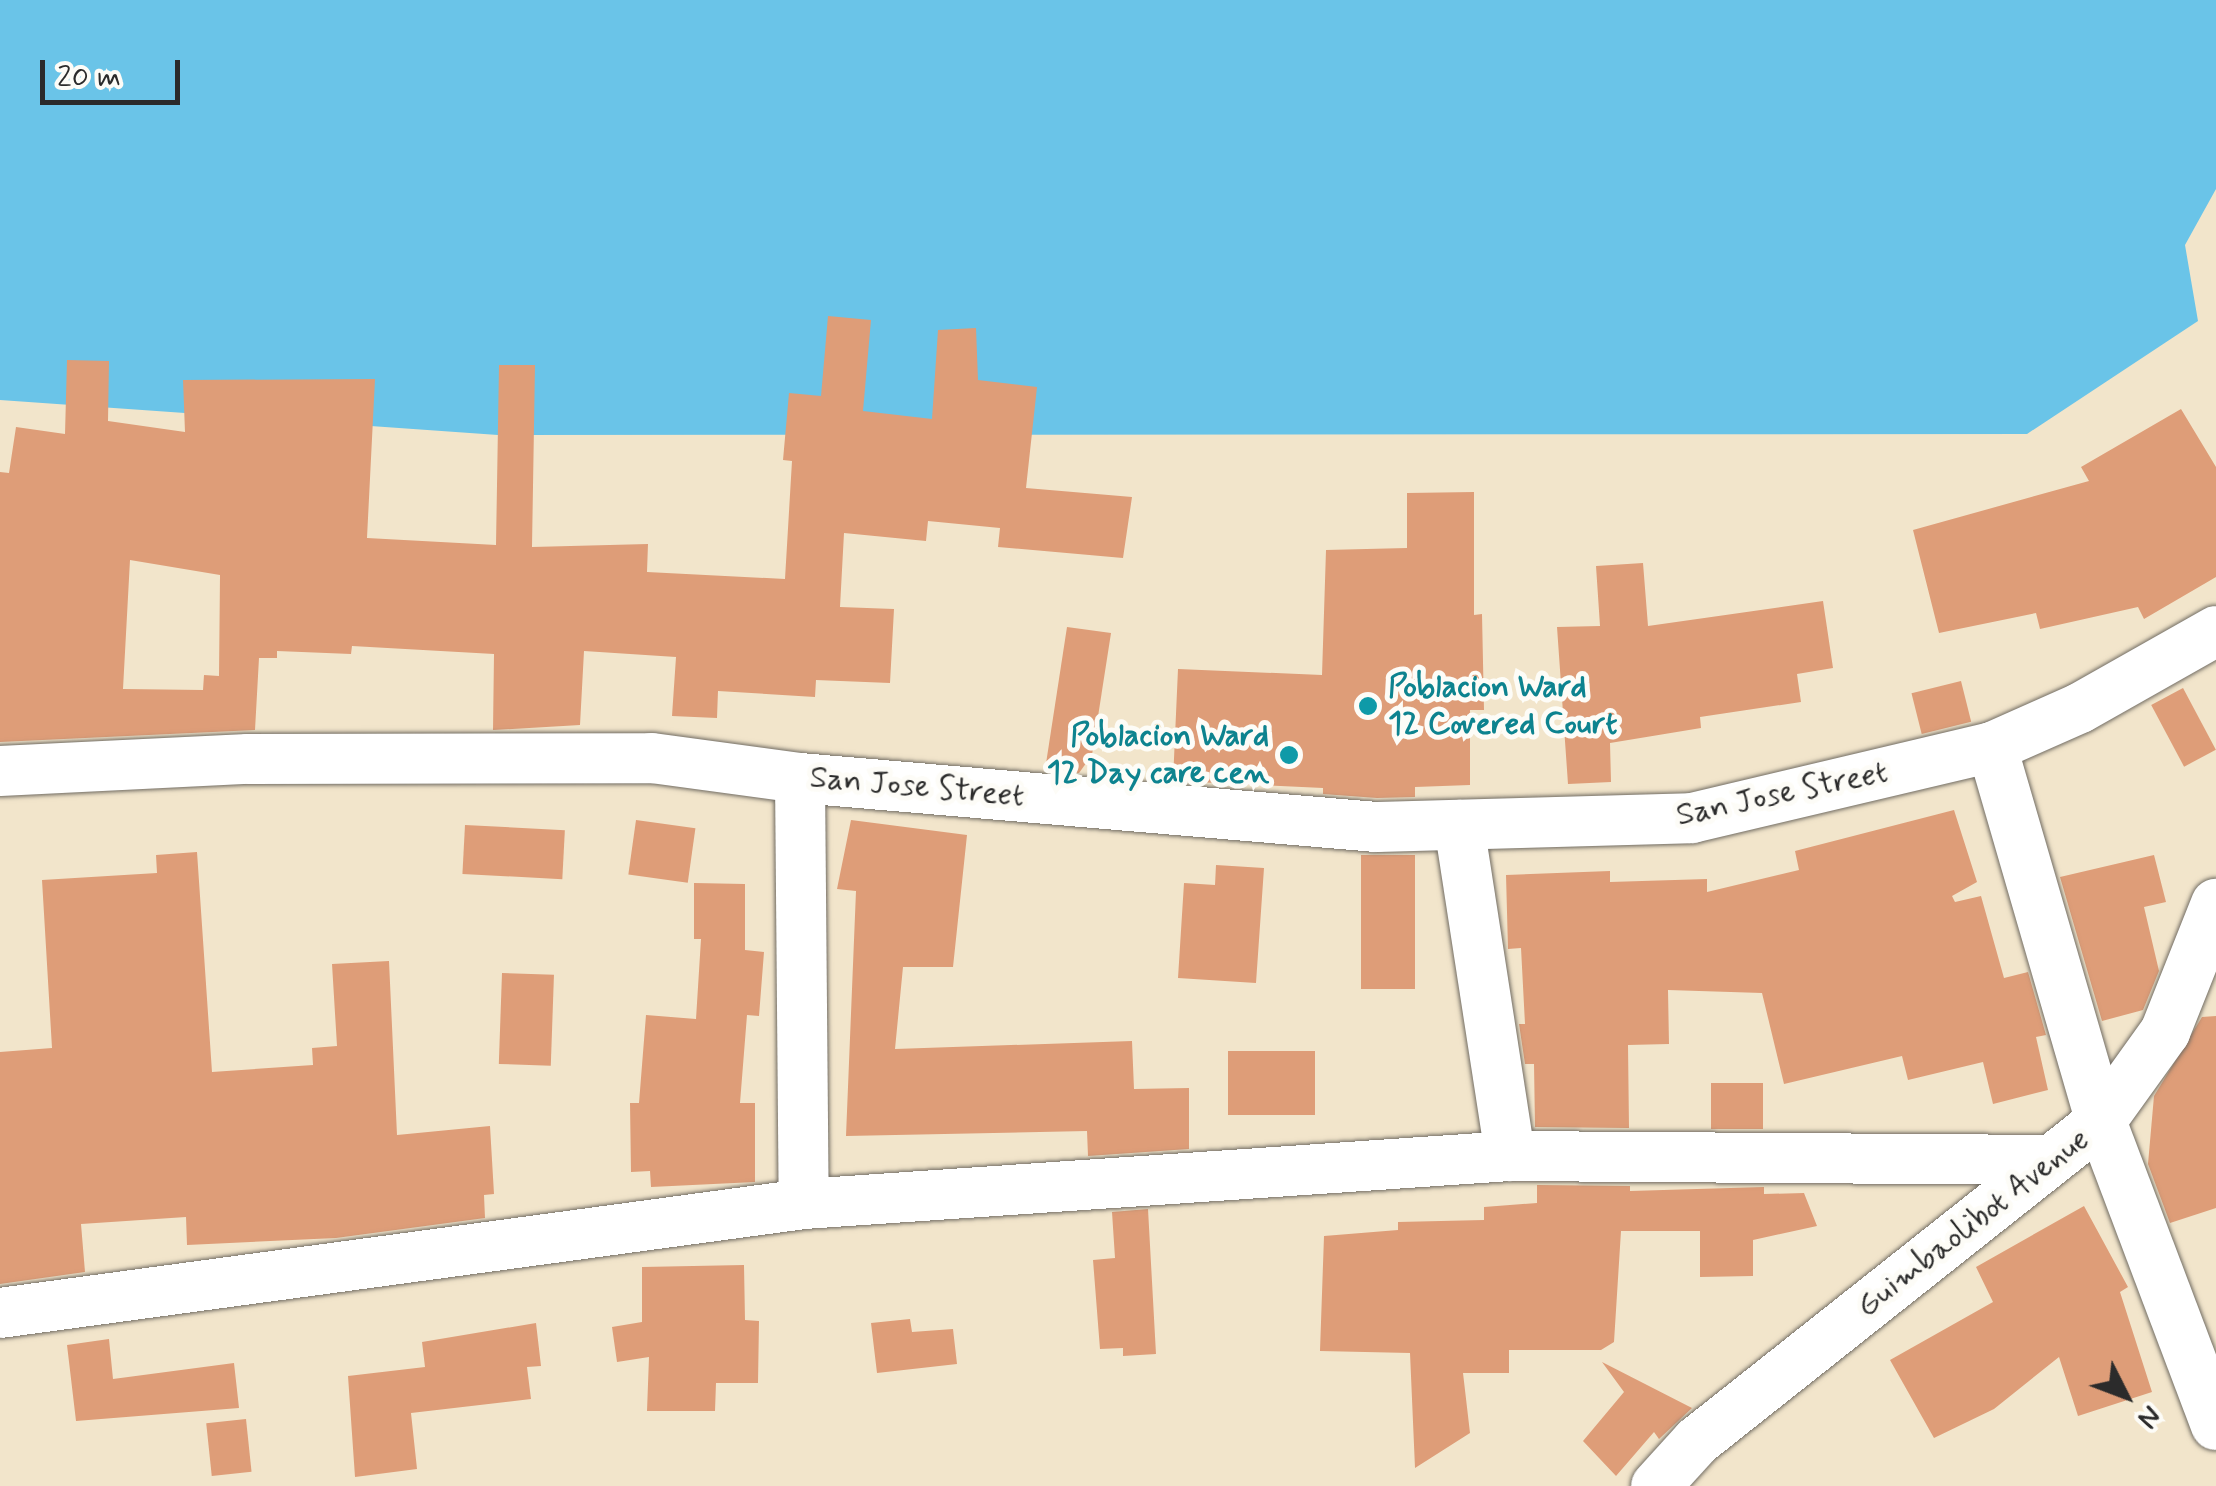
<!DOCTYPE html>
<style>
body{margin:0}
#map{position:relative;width:2216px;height:1486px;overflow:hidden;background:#f2e5cb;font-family:Mynerve,sans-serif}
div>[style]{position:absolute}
.water>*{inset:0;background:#6ac4e8}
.building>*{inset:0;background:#de9d78;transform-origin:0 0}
.roads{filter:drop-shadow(0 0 2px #716c63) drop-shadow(0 0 2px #716c63)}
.minor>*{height:50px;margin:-25px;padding:0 25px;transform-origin:25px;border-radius:25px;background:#fff}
.dots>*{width:28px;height:28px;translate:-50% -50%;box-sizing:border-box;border:5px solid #fdfcf7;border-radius:50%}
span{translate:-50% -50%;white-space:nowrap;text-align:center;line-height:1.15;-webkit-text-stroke:10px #fdfcf7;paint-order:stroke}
.culture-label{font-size:32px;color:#0d838f;font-weight:700}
.left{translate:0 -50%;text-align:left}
.right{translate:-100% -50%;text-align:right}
.street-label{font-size:32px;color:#2b2b2b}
.north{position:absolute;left:2076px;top:1346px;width:100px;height:100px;-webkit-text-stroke:8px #fdfcf7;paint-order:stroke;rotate:132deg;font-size:28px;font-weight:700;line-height:40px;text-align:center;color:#2b2b2b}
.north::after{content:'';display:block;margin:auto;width:35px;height:45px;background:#2b2b2b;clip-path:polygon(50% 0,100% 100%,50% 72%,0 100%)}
.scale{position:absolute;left:40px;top:60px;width:140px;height:45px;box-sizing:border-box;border:5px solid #2b2b2b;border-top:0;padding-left:12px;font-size:30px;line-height:35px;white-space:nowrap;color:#2b2b2b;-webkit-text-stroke:8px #fdfcf7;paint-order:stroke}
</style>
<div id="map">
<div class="water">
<i style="clip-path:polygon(0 0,2216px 0,2216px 189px,2185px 245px,2198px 321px,2027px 434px,498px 435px,0 400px)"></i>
</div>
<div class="building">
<i style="clip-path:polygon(evenodd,828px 316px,871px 320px,863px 411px,932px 419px,938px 330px,976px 328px,978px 380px,1037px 387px,1026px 488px,1132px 497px,1123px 558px,998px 547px,1000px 528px,928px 521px,926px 541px,844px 533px,840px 607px,894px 609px,890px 683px,816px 680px,815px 697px,718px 691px,717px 718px,672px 716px,676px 657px,584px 651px,580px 725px,493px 730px,494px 654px,352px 646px,351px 654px,277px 651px,277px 658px,259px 658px,255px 730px,0 742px,0 472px,9px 473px,16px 427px,65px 434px,67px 360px,109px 361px,108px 421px,185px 432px,183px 380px,375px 379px,367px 538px,496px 545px,499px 365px,535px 365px,532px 547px,648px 544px,647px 572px,785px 579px,792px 461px,783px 460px,789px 393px,821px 396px,828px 316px,130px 560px,220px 575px,219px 676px,204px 675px,203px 690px,123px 689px,130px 560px)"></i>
<i style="clip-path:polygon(2181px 409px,2216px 467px,2216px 577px,2144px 619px,2138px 607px,2040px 629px,2036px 613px,1939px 633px,1913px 530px,2089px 481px,2081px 467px)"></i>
<i style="clip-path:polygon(1474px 492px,1474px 615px,1482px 614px,1484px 710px,1470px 710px,1470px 785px,1415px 787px,1415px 797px,1377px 798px,1323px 794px,1323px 788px,1173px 781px,1178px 669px,1322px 675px,1326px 550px,1407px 548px,1407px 493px)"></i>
<i style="clip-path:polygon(1643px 563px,1648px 626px,1823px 601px,1833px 668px,1797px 674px,1801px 702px,1700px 717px,1701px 728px,1610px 743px,1611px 782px,1568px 784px,1557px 627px,1600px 626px,1596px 566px)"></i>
<i style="clip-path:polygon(1067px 627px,1111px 633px,1092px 755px,1079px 773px,1045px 770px)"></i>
<i style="left:1961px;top:681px;width:42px;height:51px;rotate:76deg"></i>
<i style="left:2183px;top:688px;width:70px;height:36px;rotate:62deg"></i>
<i style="clip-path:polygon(1954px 810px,1977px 882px,1952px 896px,1955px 902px,1981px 896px,2004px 978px,2028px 972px,2046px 1035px,2036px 1037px,2048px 1090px,1993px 1104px,1983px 1062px,1908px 1080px,1902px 1056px,1784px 1084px,1762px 993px,1668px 990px,1669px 1044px,1628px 1045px,1629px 1128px,1535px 1127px,1534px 1064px,1525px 1064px,1519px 1024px,1525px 1024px,1521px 948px,1508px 949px,1506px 875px,1610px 871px,1610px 882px,1707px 879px,1707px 892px,1799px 870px,1795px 851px)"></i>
<i style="left:636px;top:820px;width:60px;height:55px;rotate:8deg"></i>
<i style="clip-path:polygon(851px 820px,967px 835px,953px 967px,903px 967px,895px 1049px,1132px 1041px,1134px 1089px,1189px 1088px,1189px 1149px,1088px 1156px,1087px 1131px,846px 1136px,856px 891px,837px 889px)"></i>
<i style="left:465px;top:825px;width:100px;height:49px;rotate:3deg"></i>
<i style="clip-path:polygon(197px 852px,212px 1072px,313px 1065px,312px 1048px,337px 1046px,332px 964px,389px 961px,397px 1135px,490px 1126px,494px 1194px,484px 1195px,485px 1218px,336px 1238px,187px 1245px,186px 1217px,81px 1224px,85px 1272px,0 1284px,0 1052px,52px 1048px,42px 880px,157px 873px,156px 855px)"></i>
<i style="left:1361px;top:855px;width:54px;height:134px"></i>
<i style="clip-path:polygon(2154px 855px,2166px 902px,2144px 907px,2159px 971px,2143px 1010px,2102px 1021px,2060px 877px)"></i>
<i style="clip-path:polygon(1216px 865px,1264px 868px,1256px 983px,1178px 978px,1184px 883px,1215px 885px)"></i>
<i style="clip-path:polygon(694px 883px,745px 884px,745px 950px,764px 952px,759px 1016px,747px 1015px,740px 1103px,755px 1103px,755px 1182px,651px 1187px,650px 1171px,631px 1172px,630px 1103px,639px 1103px,646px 1015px,696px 1019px,701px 939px,694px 939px)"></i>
<i style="left:502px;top:973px;width:52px;height:91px;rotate:2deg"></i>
<i style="clip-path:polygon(2216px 1016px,2216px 1208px,2170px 1223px,2148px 1164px,2154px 1096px,2202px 1017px)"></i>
<i style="left:1228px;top:1051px;width:87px;height:64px"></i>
<i style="left:1763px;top:1083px;width:46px;height:52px;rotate:90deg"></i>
<i style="clip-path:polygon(1537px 1185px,1630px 1186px,1630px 1191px,1764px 1187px,1764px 1194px,1804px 1193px,1817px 1226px,1753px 1240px,1753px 1276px,1700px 1277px,1700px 1231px,1621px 1231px,1614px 1342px,1601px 1350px,1509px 1350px,1509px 1373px,1463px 1373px,1470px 1433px,1415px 1468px,1410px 1353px,1320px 1351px,1324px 1236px,1398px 1230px,1398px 1222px,1484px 1220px,1484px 1207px,1537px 1203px)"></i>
<i style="clip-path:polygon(2084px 1206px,2128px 1287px,2120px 1292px,2152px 1392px,2078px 1416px,2059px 1357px,1994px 1409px,1934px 1438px,1890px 1360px,1993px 1302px,1976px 1267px)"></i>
<i style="clip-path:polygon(1148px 1209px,1156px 1354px,1123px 1356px,1123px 1348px,1100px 1349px,1093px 1260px,1115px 1258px,1112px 1212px)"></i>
<i style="clip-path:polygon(744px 1265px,745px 1320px,759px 1321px,758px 1383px,716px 1383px,715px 1411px,647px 1411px,649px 1357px,617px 1362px,612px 1327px,642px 1322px,642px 1267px)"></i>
<i style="clip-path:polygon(910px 1319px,912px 1332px,953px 1329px,957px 1364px,877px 1373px,871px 1323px)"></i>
<i style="clip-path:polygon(536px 1323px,541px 1366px,527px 1367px,531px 1399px,411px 1413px,417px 1469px,355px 1477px,348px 1376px,425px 1367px,422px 1342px)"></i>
<i style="clip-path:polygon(109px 1339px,113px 1379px,234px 1363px,239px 1408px,76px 1421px,67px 1345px)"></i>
<i style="clip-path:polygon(1602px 1362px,1692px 1408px,1659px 1439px,1654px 1432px,1616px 1476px,1583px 1441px,1624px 1392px)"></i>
<i style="left:246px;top:1419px;width:53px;height:40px;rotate:84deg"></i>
</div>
<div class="roads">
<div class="minor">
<i style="left:1992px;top:747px;width:390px;rotate:73.8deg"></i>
<i style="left:2101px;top:1121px;width:325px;rotate:69.3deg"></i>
<i style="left:0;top:771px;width:248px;rotate:-2.8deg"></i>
<i style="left:248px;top:759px;width:404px;rotate:-0.1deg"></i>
<i style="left:652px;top:758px;width:149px;rotate:7.7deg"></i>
<i style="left:800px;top:778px;width:578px;rotate:4.86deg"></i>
<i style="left:1376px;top:827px;width:316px;rotate:-1.6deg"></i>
<i style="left:1692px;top:818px;width:308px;rotate:-13.3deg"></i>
<i style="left:1992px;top:747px;width:96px;rotate:-23.9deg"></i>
<i style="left:2080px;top:708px;width:156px;rotate:-29.5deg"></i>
<i style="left:800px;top:778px;width:426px;rotate:89.5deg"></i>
<i style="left:1459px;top:825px;width:335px;rotate:81.2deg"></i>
<i style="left:0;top:1313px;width:811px;rotate:-7.72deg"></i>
<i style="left:804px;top:1204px;width:708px;rotate:-3.89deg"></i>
<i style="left:1510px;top:1156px;width:541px;rotate:0.42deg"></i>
<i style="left:1656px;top:1486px;width:61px;rotate:-47.7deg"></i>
<i style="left:1697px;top:1441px;width:515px;rotate:-38.38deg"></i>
<i style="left:2101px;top:1121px;width:110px;rotate:-54.3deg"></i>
<i style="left:2165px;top:1032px;width:138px;rotate:-68.3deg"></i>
</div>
</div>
<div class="dots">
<i style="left:1368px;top:706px;background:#0f9aa8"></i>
<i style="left:1289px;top:755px;background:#0f9aa8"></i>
</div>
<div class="culture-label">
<span class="left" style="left:1388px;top:706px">Poblacion Ward<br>12 Covered Court</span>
<span class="right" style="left:1269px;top:755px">Poblacion Ward<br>12 Day care cen</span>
</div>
<div class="street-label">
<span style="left:917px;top:787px;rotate:5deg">San Jose Street</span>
<span style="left:1782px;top:794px;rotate:-12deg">San Jose Street</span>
<span style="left:1973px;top:1223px;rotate:-38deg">Guimbaolibot Avenue</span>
</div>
<div class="north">N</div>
<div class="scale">20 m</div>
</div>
